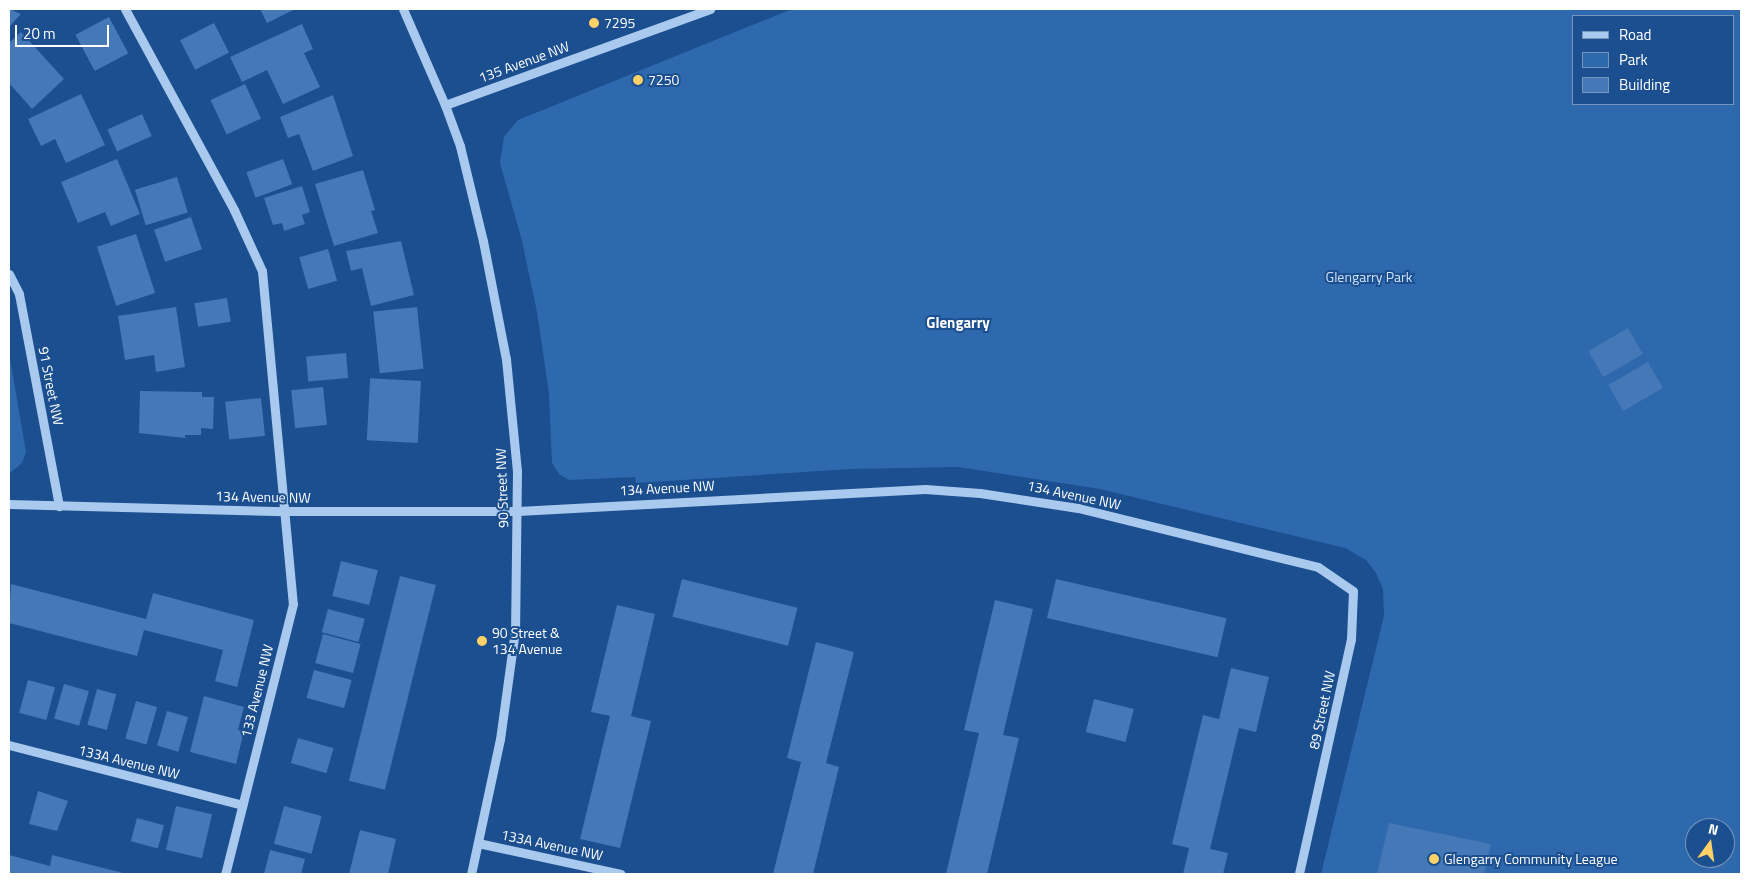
<!DOCTYPE html>
<style>
body{margin:0}
#map{position:relative;width:1750px;height:883px;overflow:hidden;background:#1b4f8f;font-family:"Titillium Web",sans-serif}
div>[style]{position:absolute}
.green>*{inset:0;background:#2e69ad}
.building>*{inset:0;background:#4478b7;transform-origin:0 0}
.minor>*{height:9px;margin:-4.5px;padding:0 4.5px;transform-origin:4.5px;border-radius:4.5px;background:#a9c9ee}
.dots>*{width:14px;height:14px;translate:-50% -50%;box-sizing:border-box;border:2px solid #1b4f8f;border-radius:50%}
span{translate:-50% -50%;white-space:nowrap;text-align:center;line-height:1.15;-webkit-text-stroke:4px #1b4f8f;paint-order:stroke}
.poi-label{font-size:14px;color:#fff}
.left{translate:0 -50%;text-align:left}
.street-label{font-size:14px;color:#fff}
.park-label{font-size:14px;color:#cfe3fa}
.neighbourhood-label{font-size:15px;color:#fff;font-weight:700}
.frame{position:absolute;inset:0;border:10px solid #fff;pointer-events:none}
.legend{position:absolute;left:1572px;top:15px;width:162px;height:90px;box-sizing:border-box;background:#1b4f8f;border:1px solid #7695bc;margin:0;padding:6px 9px;list-style:none;font-size:15px;color:#fff}
.legend li{display:flex;align-items:center;gap:10px;height:25px}
.legend b{width:25px;border:1px solid #7695bc}
.north{position:absolute;left:1685px;top:818px;width:50px;height:50px;box-sizing:border-box;background:#1b4f8f;border:1px solid #7695bc;border-radius:50%;rotate:14deg;font-size:14px;font-weight:700;line-height:20px;text-align:center;color:#fff}
.north::after{content:'';display:block;margin:auto;width:18px;height:22px;background:#ffd166;clip-path:polygon(50% 0,100% 100%,50% 72%,0 100%)}
.scale{position:absolute;left:15px;top:25px;width:94px;height:22px;box-sizing:border-box;border:2px solid #fff;border-top:0;padding-left:6px;font-size:15px;line-height:18px;white-space:nowrap;color:#fff;-webkit-text-stroke:4px #1b4f8f;paint-order:stroke}
</style>
<div id="map">
<div class="green">
<i style="clip-path:polygon(evenodd,792px 9px,1741px 9px,1741px 874px,1321px 874px,1384px 616px,1383px 589px,1376px 573px,1366px 560px,1345px 548px,1100px 489px,958px 467px,850px 469px,636px 483px,635px 477px,569px 480px,559px 474px,552px 463px,549px 393px,537px 312px,522px 241px,500px 163px,504px 137px,518px 120px,792px 9px,1574px 16px,1734px 16px,1734px 104px,1574px 104px,1574px 16px,792px 9px,1695px 828px,1725px 828px,1725px 858px,1695px 858px,1695px 828px)"></i>
<i style="clip-path:polygon(9px 353px,26px 452px,22px 463px,9px 474px)"></i>
</div>
<div class="building">
<i style="clip-path:polygon(9px 9px,21px 14px,9px 27px)"></i>
<i style="clip-path:polygon(260px 9px,295px 9px,267px 23px)"></i>
<i style="left:109px;top:17px;width:41px;height:38px;rotate:62deg"></i>
<i style="left:214px;top:23px;width:33px;height:38px;rotate:63deg"></i>
<i style="clip-path:polygon(302px 24px,313px 49px,304px 53px,320px 87px,283px 104px,267px 70px,242px 82px,230px 57px)"></i>
<i style="clip-path:polygon(21px 32px,64px 79px,32px 109px,9px 83px,9px 43px)"></i>
<i style="left:245px;top:84px;width:38px;height:38px;rotate:65deg"></i>
<i style="clip-path:polygon(81px 94px,105px 145px,66px 163px,55px 139px,41px 146px,28px 119px)"></i>
<i style="clip-path:polygon(333px 95px,353px 156px,313px 171px,299px 134px,288px 138px,280px 117px)"></i>
<i style="left:142px;top:114px;width:24px;height:38px;rotate:66deg"></i>
<i style="clip-path:polygon(117px 159px,140px 214px,111px 226px,105px 212px,78px 223px,61px 182px)"></i>
<i style="left:283px;top:159px;width:27px;height:39px;rotate:70deg"></i>
<i style="clip-path:polygon(363px 170px,375px 210px,371px 211px,378px 233px,334px 246px,315px 184px)"></i>
<i style="left:177px;top:177px;width:37px;height:44px;rotate:73deg"></i>
<i style="clip-path:polygon(302px 186px,310px 212px,302px 215px,305px 224px,284px 231px,282px 223px,273px 225px,264px 198px)"></i>
<i style="left:191px;top:217px;width:34px;height:39px;rotate:71deg"></i>
<i style="left:136px;top:234px;width:62px;height:41px;rotate:72deg"></i>
<i style="clip-path:polygon(401px 241px,414px 295px,371px 306px,362px 268px,351px 271px,346px 251px)"></i>
<i style="left:328px;top:249px;width:33px;height:30px;rotate:74deg"></i>
<i style="left:227px;top:298px;width:24px;height:33px;rotate:81deg"></i>
<i style="clip-path:polygon(176px 307px,185px 367px,156px 372px,154px 355px,125px 360px,118px 316px)"></i>
<i style="left:417px;top:307px;width:62px;height:44px;rotate:84deg"></i>
<i style="left:1628px;top:328px;width:30px;height:46px;rotate:60deg"></i>
<i style="left:346px;top:353px;width:25px;height:40px;rotate:85deg"></i>
<i style="left:1648px;top:362px;width:30px;height:46px;rotate:60deg"></i>
<i style="left:421px;top:381px;width:62px;height:51px;rotate:93deg"></i>
<i style="left:323px;top:387px;width:38px;height:32px;rotate:84deg"></i>
<i style="clip-path:polygon(140px 391px,202px 392px,202px 397px,214px 397px,213px 429px,201px 428px,201px 435px,185px 435px,185px 438px,139px 433px)"></i>
<i style="left:261px;top:398px;width:38px;height:36px;rotate:84deg"></i>
<i style="left:341px;top:561px;width:38px;height:36px;rotate:14deg"></i>
<i style="left:400px;top:576px;width:37px;height:211px;rotate:14deg"></i>
<i style="left:682px;top:579px;width:119px;height:39px;rotate:14deg"></i>
<i style="left:1056px;top:579px;width:175px;height:40px;rotate:13deg"></i>
<i style="clip-path:polygon(11px 584px,146px 619px,153px 593px,254px 620px,237px 687px,215px 681px,223px 650px,144px 630px,137px 656px,9px 623px)"></i>
<i style="clip-path:polygon(995px 600px,1033px 609px,1003px 735px,1019px 738px,987px 874px,946px 874px,979px 733px,964px 730px)"></i>
<i style="clip-path:polygon(617px 605px,655px 614px,631px 716px,651px 721px,620px 848px,580px 839px,610px 716px,591px 712px)"></i>
<i style="left:328px;top:609px;width:38px;height:24px;rotate:15deg"></i>
<i style="left:323px;top:634px;width:39px;height:30px;rotate:15deg"></i>
<i style="clip-path:polygon(816px 642px,854px 652px,826px 763px,839px 767px,813px 874px,773px 874px,801px 762px,787px 758px)"></i>
<i style="clip-path:polygon(1231px 668px,1269px 677px,1256px 732px,1239px 728px,1210px 849px,1228px 853px,1223px 874px,1183px 874px,1189px 848px,1172px 844px,1203px 715px,1219px 719px)"></i>
<i style="left:314px;top:670px;width:39px;height:29px;rotate:15deg"></i>
<i style="left:28px;top:680px;width:28px;height:34px;rotate:15deg"></i>
<i style="left:64px;top:684px;width:26px;height:36px;rotate:16deg"></i>
<i style="left:97px;top:689px;width:20px;height:37px;rotate:15deg"></i>
<i style="clip-path:polygon(204px 696px,244px 707px,238px 730px,244px 731px,236px 764px,190px 752px)"></i>
<i style="left:1094px;top:699px;width:41px;height:34px;rotate:14deg"></i>
<i style="left:136px;top:701px;width:22px;height:39px;rotate:16deg"></i>
<i style="left:167px;top:711px;width:22px;height:36px;rotate:16deg"></i>
<i style="left:298px;top:738px;width:37px;height:26px;rotate:16deg"></i>
<i style="clip-path:polygon(38px 791px,68px 801px,57px 831px,29px 824px)"></i>
<i style="left:176px;top:806px;width:37px;height:45px;rotate:13deg"></i>
<i style="left:284px;top:806px;width:39px;height:39px;rotate:15deg"></i>
<i style="left:137px;top:818px;width:28px;height:24px;rotate:15deg"></i>
<i style="clip-path:polygon(1389px 823px,1491px 844px,1484px 874px,1377px 874px)"></i>
<i style="clip-path:polygon(360px 830px,396px 839px,388px 874px,349px 874px)"></i>
<i style="clip-path:polygon(270px 850px,305px 859px,301px 874px,264px 874px)"></i>
<i style="clip-path:polygon(9px 855px,50px 866px,52px 855px,127px 874px,9px 874px)"></i>
</div>
<div class="minor">
<i style="left:125px;top:9px;width:229px;rotate:61.5deg"></i>
<i style="left:234px;top:210px;width:67px;rotate:65.3deg"></i>
<i style="left:262px;top:271px;width:334px;rotate:84.7deg"></i>
<i style="left:293px;top:604px;width:278px;rotate:104.1deg"></i>
<i style="left:403px;top:9px;width:105px;rotate:66.4deg"></i>
<i style="left:445px;top:105px;width:44px;rotate:69.9deg"></i>
<i style="left:460px;top:146px;width:98px;rotate:76.4deg"></i>
<i style="left:483px;top:241px;width:120px;rotate:79deg"></i>
<i style="left:506px;top:359px;width:113px;rotate:84.4deg"></i>
<i style="left:517px;top:471px;width:159px;rotate:90.7deg"></i>
<i style="left:515px;top:630px;width:110px;rotate:97.8deg"></i>
<i style="left:500px;top:739px;width:138px;rotate:102.1deg"></i>
<i style="left:445px;top:105px;width:282px;rotate:-19.9deg"></i>
<i style="left:9px;top:274px;width:22px;rotate:63deg"></i>
<i style="left:19px;top:294px;width:216px;rotate:79.3deg"></i>
<i style="left:9px;top:504px;width:275px;rotate:1.5deg"></i>
<i style="left:284px;top:511px;width:234px"></i>
<i style="left:518px;top:511px;width:408px;rotate:-3.1deg"></i>
<i style="left:925px;top:489px;width:55px;rotate:4.2deg"></i>
<i style="left:980px;top:493px;width:99px;rotate:8.7deg"></i>
<i style="left:1078px;top:508px;width:247px;rotate:13.8deg"></i>
<i style="left:1318px;top:567px;width:42px;rotate:34.4deg"></i>
<i style="left:1353px;top:591px;width:48px;rotate:92.4deg"></i>
<i style="left:1351px;top:639px;width:241px;rotate:102.5deg"></i>
<i style="left:9px;top:745px;width:241px;rotate:14.4deg"></i>
<i style="left:478px;top:843px;width:146px;rotate:12.2deg"></i>
</div>
<div class="dots">
<i style="left:594px;top:23px;background:#ffd166"></i>
<i style="left:638px;top:80px;background:#ffd166"></i>
<i style="left:482px;top:641px;background:#ffd166"></i>
<i style="left:1434px;top:859px;background:#ffd166"></i>
</div>
<div class="poi-label">
<span class="left" style="left:604px;top:23px">7295</span>
<span class="left" style="left:648px;top:80px">7250</span>
<span class="left" style="left:492px;top:641px">90 Street &amp;<br>134 Avenue</span>
<span class="left" style="left:1444px;top:859px">Glengarry Community League</span>
</div>
<div class="street-label">
<span style="left:524px;top:62px;rotate:-20deg">135 Avenue NW</span>
<span style="left:51px;top:386px;rotate:79deg">91 Street NW</span>
<span style="left:502px;top:488px;rotate:-92deg">90 Street NW</span>
<span style="left:667px;top:488px;rotate:-3deg">134 Avenue NW</span>
<span style="left:1074px;top:495px;rotate:12deg">134 Avenue NW</span>
<span style="left:263px;top:497px;rotate:1deg">134 Avenue NW</span>
<span style="left:257px;top:691px;rotate:-76deg">133 Avenue NW</span>
<span style="left:1322px;top:710px;rotate:-78deg">89 Street NW</span>
<span style="left:129px;top:762px;rotate:14deg">133A Avenue NW</span>
<span style="left:552px;top:845px;rotate:12deg">133A Avenue NW</span>
</div>
<div class="park-label">
<span style="left:1369px;top:277px">Glengarry Park</span>
</div>
<div class="neighbourhood-label">
<span style="left:958px;top:323px">Glengarry</span>
</div>
<div class="frame"></div>
<ul class="legend">
<li><b style="height:6px;background:#a9c9ee"></b>Road</li>
<li><b style="height:14px;background:#2e69ad"></b>Park</li>
<li><b style="height:14px;background:#4478b7"></b>Building</li>
</ul>
<div class="north">N</div>
<div class="scale">20 m</div>
</div>
